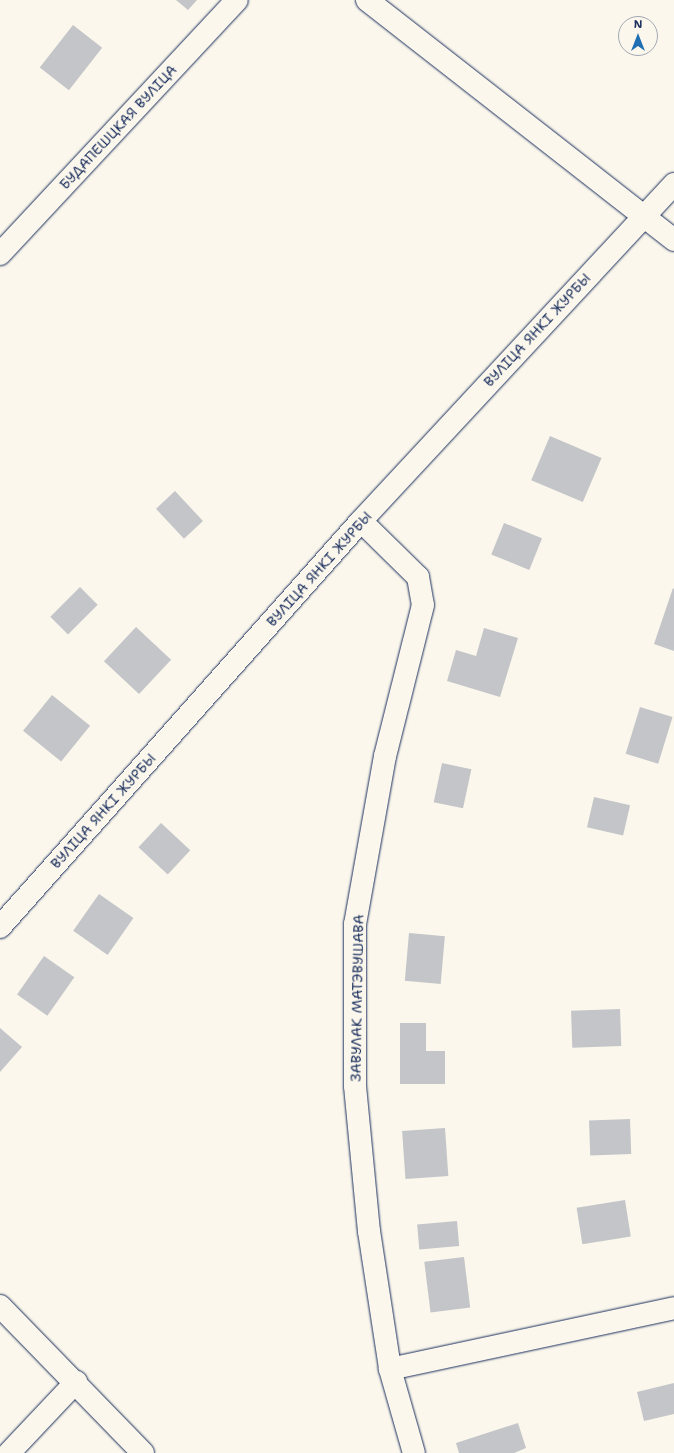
<!DOCTYPE html>
<meta charset="utf-8">
<style>
body{margin:0}
#map{position:relative;width:674px;height:1453px;overflow:hidden;background:#fbf7ec;font-family:"Shantell Sans",sans-serif}
div>[style]{position:absolute}
.building>*{inset:0;background:#c3c5c9;transform-origin:0 0}
.roads{filter:drop-shadow(0 0 1px #1b2f5e) drop-shadow(0 0 1px #1b2f5e)}
.minor>*{height:22px;margin:-11px;padding:0 11px;transform-origin:11px;border-radius:11px;background:#fbf7ec}
.tertiary>*{height:22px;margin:-11px;padding:0 11px;transform-origin:11px;border-radius:11px;background:#fbf7ec}
.secondary>*{height:22px;margin:-11px;padding:0 11px;transform-origin:11px;border-radius:11px;background:#fbf7ec}
span{translate:-50% -50%;white-space:nowrap;text-align:center;line-height:1.15;-webkit-text-stroke:3px #fbf7ec;paint-order:stroke}
.street-label{font-size:14px;color:#1b2f5e}
.north{position:absolute;left:618px;top:16px;width:40px;height:40px;box-sizing:border-box;background:#fbf7ec;border:1px solid #a1a7b3;border-radius:50%;rotate:0deg;font-size:11px;font-weight:700;line-height:16px;text-align:center;color:#1b2f5e}
.north::after{content:'';display:block;margin:auto;width:14px;height:18px;background:#1f6fb2;clip-path:polygon(50% 0,100% 100%,50% 72%,0 100%)}
</style>
<div id="map">
<div class="building">
<i style="clip-path:polygon(176px 0,197px 0,188px 10px)"></i>
<i style="left:73px;top:25px;width:37px;height:54px;rotate:38deg"></i>
<i style="left:550px;top:436px;width:56px;height:48px;rotate:23deg"></i>
<i style="left:175px;top:491px;width:41px;height:26px;rotate:47deg"></i>
<i style="left:504px;top:523px;width:41px;height:34px;rotate:22deg"></i>
<i style="left:80px;top:587px;width:25px;height:42px;rotate:45deg"></i>
<i style="clip-path:polygon(673px 588px,674px 589px,674px 651px,654px 644px)"></i>
<i style="left:136px;top:627px;width:48px;height:47px;rotate:43deg"></i>
<i style="clip-path:polygon(484px 628px,518px 638px,500px 697px,447px 681px,456px 650px,476px 656px)"></i>
<i style="left:52px;top:695px;width:49px;height:46px;rotate:39deg"></i>
<i style="left:640px;top:707px;width:34px;height:49px;rotate:17deg"></i>
<i style="left:442px;top:763px;width:30px;height:40px;rotate:12deg"></i>
<i style="left:594px;top:797px;width:37px;height:31px;rotate:13deg"></i>
<i style="left:161px;top:823px;width:40px;height:33px;rotate:43deg"></i>
<i style="left:99px;top:894px;width:42px;height:45px;rotate:35deg"></i>
<i style="left:409px;top:933px;width:36px;height:48px;rotate:5deg"></i>
<i style="left:44px;top:956px;width:37px;height:47px;rotate:35deg"></i>
<i style="left:620px;top:1009px;width:37px;height:49px;rotate:88deg"></i>
<i style="clip-path:polygon(400px 1023px,426px 1023px,426px 1051px,445px 1051px,445px 1084px,400px 1084px)"></i>
<i style="clip-path:polygon(0 1028px,22px 1047px,0 1072px)"></i>
<i style="left:630px;top:1119px;width:35px;height:41px;rotate:88deg"></i>
<i style="left:445px;top:1128px;width:48px;height:43px;rotate:86deg"></i>
<i style="left:625px;top:1200px;width:37px;height:49px;rotate:81deg"></i>
<i style="left:457px;top:1221px;width:25px;height:40px;rotate:85deg"></i>
<i style="left:464px;top:1257px;width:51px;height:40px;rotate:83deg"></i>
<i style="clip-path:polygon(674px 1383px,674px 1414px,644px 1421px,637px 1392px)"></i>
<i style="clip-path:polygon(518px 1423px,526px 1448px,514px 1453px,459px 1453px,456px 1443px)"></i>
</div>
<div class="roads">
<div class="minor">
<i style="left:0;top:254px;width:347px;rotate:-47deg"></i>
<i style="left:361px;top:521px;width:80px;rotate:44.5deg"></i>
<i style="left:418px;top:577px;width:28px;rotate:80deg"></i>
<i style="left:423px;top:605px;width:156px;rotate:104.1deg"></i>
<i style="left:385px;top:756px;width:171px;rotate:100.1deg"></i>
<i style="left:355px;top:924px;width:162px;rotate:90deg"></i>
<i style="left:355px;top:1086px;width:146px;rotate:84.5deg"></i>
<i style="left:369px;top:1231px;width:140px;rotate:81.3deg"></i>
<i style="left:390px;top:1369px;width:87px;rotate:74.1deg"></i>
<i style="left:0;top:927px;width:543px;rotate:-48.36deg"></i>
<i style="left:361px;top:521px;width:460px;rotate:-47.1deg"></i>
<i style="left:390px;top:1369px;width:290px;rotate:-12.1deg"></i>
<i style="left:9px;top:1453px;width:98px;rotate:-46.7deg"></i>
</div>
<div class="tertiary">
<i style="left:367px;top:0;width:390px;rotate:38deg"></i>
</div>
<div class="secondary">
<i style="left:0;top:1306px;width:205px;rotate:45.8deg"></i>
</div>
</div>
<div class="street-label">
<span style="left:118px;top:127px;rotate:-47deg">БУДАПЕШЦКАЯ ВУЛІЦА</span>
<span style="left:537px;top:330px;rotate:-47deg">ВУЛІЦА ЯНКІ ЖУРБЫ</span>
<span style="left:319px;top:569px;rotate:-48deg">ВУЛІЦА ЯНКІ ЖУРБЫ</span>
<span style="left:103px;top:811px;rotate:-48deg">ВУЛІЦА ЯНКІ ЖУРБЫ</span>
<span style="left:357px;top:998px;rotate:-89deg">ЗАВУЛАК МАТЭВУШАВА</span>
</div>
<div class="north">N</div>
</div>
